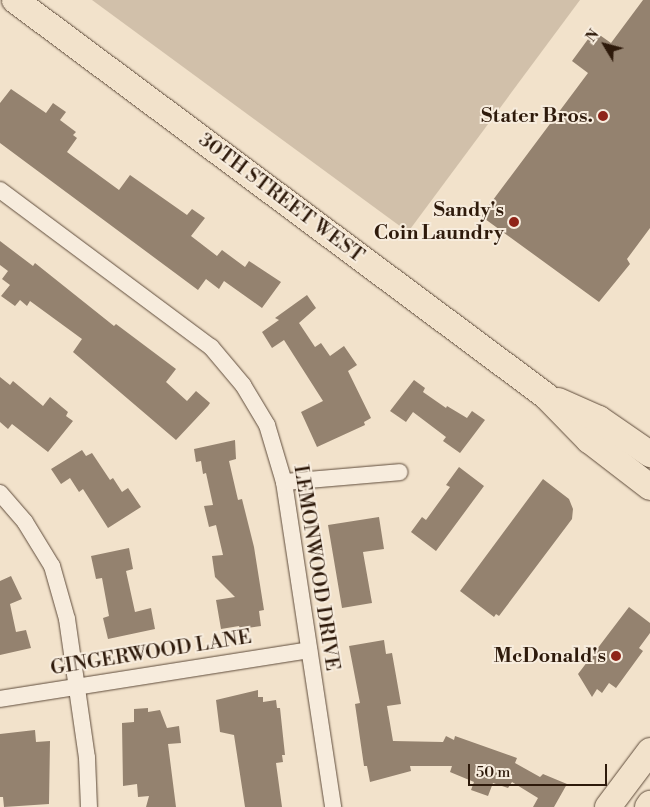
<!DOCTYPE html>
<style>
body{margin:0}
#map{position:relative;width:650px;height:807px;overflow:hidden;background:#f2e2cb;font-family:"Libre Bodoni",serif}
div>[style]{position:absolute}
.green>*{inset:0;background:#d1c0aa}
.building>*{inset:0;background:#94826f}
.roads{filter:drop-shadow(0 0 1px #5f4c3b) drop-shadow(0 0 1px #5f4c3b)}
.street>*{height:16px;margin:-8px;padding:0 8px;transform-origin:8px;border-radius:8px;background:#f7ecdd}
.primary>*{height:26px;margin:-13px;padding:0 13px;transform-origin:13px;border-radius:13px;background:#f2e2cb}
.dots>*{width:14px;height:14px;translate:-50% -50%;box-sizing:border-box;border:2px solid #f7ecdd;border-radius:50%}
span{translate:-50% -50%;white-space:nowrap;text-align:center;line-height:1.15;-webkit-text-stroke:4px #f7ecdd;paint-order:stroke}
.poi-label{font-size:20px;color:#2e1a0b;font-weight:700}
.right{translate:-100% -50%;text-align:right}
.street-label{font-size:20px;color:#2e1a0b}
.north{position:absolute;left:580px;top:20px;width:50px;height:50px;-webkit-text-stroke:4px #f7ecdd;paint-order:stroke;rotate:307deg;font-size:14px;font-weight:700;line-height:20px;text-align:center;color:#2e1a0b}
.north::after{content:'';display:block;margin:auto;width:18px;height:22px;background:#2e1a0b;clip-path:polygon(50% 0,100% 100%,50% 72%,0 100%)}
.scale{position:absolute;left:468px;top:764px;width:139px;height:22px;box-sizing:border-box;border:2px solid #2e1a0b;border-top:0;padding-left:6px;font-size:15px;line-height:18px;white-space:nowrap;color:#2e1a0b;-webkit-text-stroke:4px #f7ecdd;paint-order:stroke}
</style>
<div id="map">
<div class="green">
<i style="clip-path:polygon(92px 0,580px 0,408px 232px)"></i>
</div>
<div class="building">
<i style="clip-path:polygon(643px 0,650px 0,650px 228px,627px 259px,630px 264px,599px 302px,481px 216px,588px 73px,572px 61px,594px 31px,611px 43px)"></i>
<i style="clip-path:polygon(11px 89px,46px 113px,53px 103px,66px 112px,60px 120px,76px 132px,73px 135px,77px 138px,67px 152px,119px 190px,130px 175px,187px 215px,192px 209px,205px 218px,191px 236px,217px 256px,222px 250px,245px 267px,249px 261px,281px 282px,262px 308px,224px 281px,219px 289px,206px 279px,198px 290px,0 143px,0 103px)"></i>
<i style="clip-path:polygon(0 241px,33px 266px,35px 263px,114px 326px,116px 324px,176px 369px,166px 382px,187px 401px,196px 391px,210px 403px,208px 406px,176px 440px,73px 352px,82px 339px,30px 301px,27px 306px,20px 300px,15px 306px,1px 296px,10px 285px,2px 279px,8px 271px,0 265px)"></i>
<i style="clip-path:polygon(307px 295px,316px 308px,299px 323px,315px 347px,321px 343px,330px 356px,344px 346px,357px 365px,348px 371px,371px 418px,364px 422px,365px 425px,317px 447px,301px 412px,323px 401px,284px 340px,272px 348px,262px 332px,279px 320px,275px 318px)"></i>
<i style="clip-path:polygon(0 377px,10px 385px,13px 381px,43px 406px,50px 397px,68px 412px,66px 416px,73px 421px,48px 452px,12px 424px,8px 429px,0 422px)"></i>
<i style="clip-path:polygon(414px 380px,425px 388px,423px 392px,446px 408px,447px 406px,467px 418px,472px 411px,485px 420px,460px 453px,443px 441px,446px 437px,413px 412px,406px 422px,390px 411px)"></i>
<i style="clip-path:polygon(235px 440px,236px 459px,229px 461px,238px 500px,242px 499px,254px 547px,264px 610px,259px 611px,261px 626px,240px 629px,239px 626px,221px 629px,216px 600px,235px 597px,215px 577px,212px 556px,223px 555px,216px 525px,209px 527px,204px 506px,213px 505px,206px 473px,203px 474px,201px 461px,196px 462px,194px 449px)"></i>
<i style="clip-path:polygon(82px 450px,86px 456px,92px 453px,110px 480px,113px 478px,122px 492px,128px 488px,141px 507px,108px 528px,83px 489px,79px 492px,70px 478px,61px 484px,51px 469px)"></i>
<i style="clip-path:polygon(459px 467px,484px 486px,436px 551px,411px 532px,422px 517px,426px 520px,450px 487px,446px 485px)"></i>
<i style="clip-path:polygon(543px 479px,569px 499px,573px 509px,572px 519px,499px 616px,496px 614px,494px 617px,460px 591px)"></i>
<i style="clip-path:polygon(379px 517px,384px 549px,363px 552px,372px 603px,342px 608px,328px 525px)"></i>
<i style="clip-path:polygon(129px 548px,133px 569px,126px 571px,135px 612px,151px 608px,155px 629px,108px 639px,103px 618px,109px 616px,102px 578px,96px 579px,91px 556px)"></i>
<i style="clip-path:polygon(11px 576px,22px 599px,10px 604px,16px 632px,26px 630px,31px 648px,0 655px,0 581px)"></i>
<i style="clip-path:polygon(629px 607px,650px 623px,650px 633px,639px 648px,643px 651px,616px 688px,609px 683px,602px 693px,597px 689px,592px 697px,578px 674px)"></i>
<i style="clip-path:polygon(384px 640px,386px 654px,392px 653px,401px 704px,387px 706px,393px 741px,443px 742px,446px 736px,454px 740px,455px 736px,517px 758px,515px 763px,540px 777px,543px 774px,567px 784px,554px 807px,533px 807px,538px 798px,512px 782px,508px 788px,493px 783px,488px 796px,471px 790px,474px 782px,450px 772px,452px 766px,410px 766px,411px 771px,370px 782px,367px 766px,364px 766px,355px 704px,360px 703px,349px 646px)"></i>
<i style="clip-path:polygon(258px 690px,258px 697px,263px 697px,263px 702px,276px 700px,277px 708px,280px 708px,285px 755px,282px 755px,283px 762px,276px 763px,282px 807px,245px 807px,234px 735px,220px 732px,216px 700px)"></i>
<i style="clip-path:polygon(148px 708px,148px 712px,160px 710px,167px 728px,179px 726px,181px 743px,168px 744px,176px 807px,146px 807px,149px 796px,138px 797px,137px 784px,123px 786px,122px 723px,134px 722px,134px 709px)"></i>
<i style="clip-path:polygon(35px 730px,36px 742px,50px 741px,49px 804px,4px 807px,3px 797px,0 797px,0 734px)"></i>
</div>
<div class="roads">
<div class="street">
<i style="left:0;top:190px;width:263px;rotate:36.7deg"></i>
<i style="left:211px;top:347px;width:50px;rotate:49.9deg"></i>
<i style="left:243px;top:385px;width:47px;rotate:59deg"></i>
<i style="left:267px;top:425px;width:59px;rotate:73.4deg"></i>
<i style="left:284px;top:482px;width:329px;rotate:81.4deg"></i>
<i style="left:284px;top:482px;width:116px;rotate:-4.9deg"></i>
<i style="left:0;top:493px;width:38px;rotate:49deg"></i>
<i style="left:25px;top:522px;width:52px;rotate:58.5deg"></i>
<i style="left:52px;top:566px;width:55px;rotate:74.2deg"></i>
<i style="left:67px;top:619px;width:140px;rotate:81.8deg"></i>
<i style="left:87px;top:758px;width:49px;rotate:87.7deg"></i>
<i style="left:0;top:699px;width:313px;rotate:-9deg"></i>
</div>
<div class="primary">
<i style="left:15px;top:0;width:662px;rotate:36.71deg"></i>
<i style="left:546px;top:396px;width:62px;rotate:45.7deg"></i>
<i style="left:589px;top:440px;width:77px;rotate:37.6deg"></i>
<i style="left:558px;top:401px;width:45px;rotate:23.7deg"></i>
<i style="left:599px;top:419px;width:62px;rotate:34.5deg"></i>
<i style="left:608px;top:807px;width:70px;rotate:-53.1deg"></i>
<i style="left:648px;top:807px;width:4px;rotate:-56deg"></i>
</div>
</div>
<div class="dots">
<i style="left:603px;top:116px;background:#8f2418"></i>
<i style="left:514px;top:222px;background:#8f2418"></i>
<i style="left:616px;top:656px;background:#8f2418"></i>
</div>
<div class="poi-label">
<span class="right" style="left:593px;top:116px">Stater Bros.</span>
<span class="right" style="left:504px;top:222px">Sandy's<br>Coin Laundry</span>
<span class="right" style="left:606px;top:656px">McDonald's</span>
</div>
<div class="street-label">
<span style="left:281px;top:198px;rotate:37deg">30TH STREET WEST</span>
<span style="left:316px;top:568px;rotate:81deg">LEMONWOOD DRIVE</span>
<span style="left:151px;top:653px;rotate:-9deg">GINGERWOOD LANE</span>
</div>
<div class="north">N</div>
<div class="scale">50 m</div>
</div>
